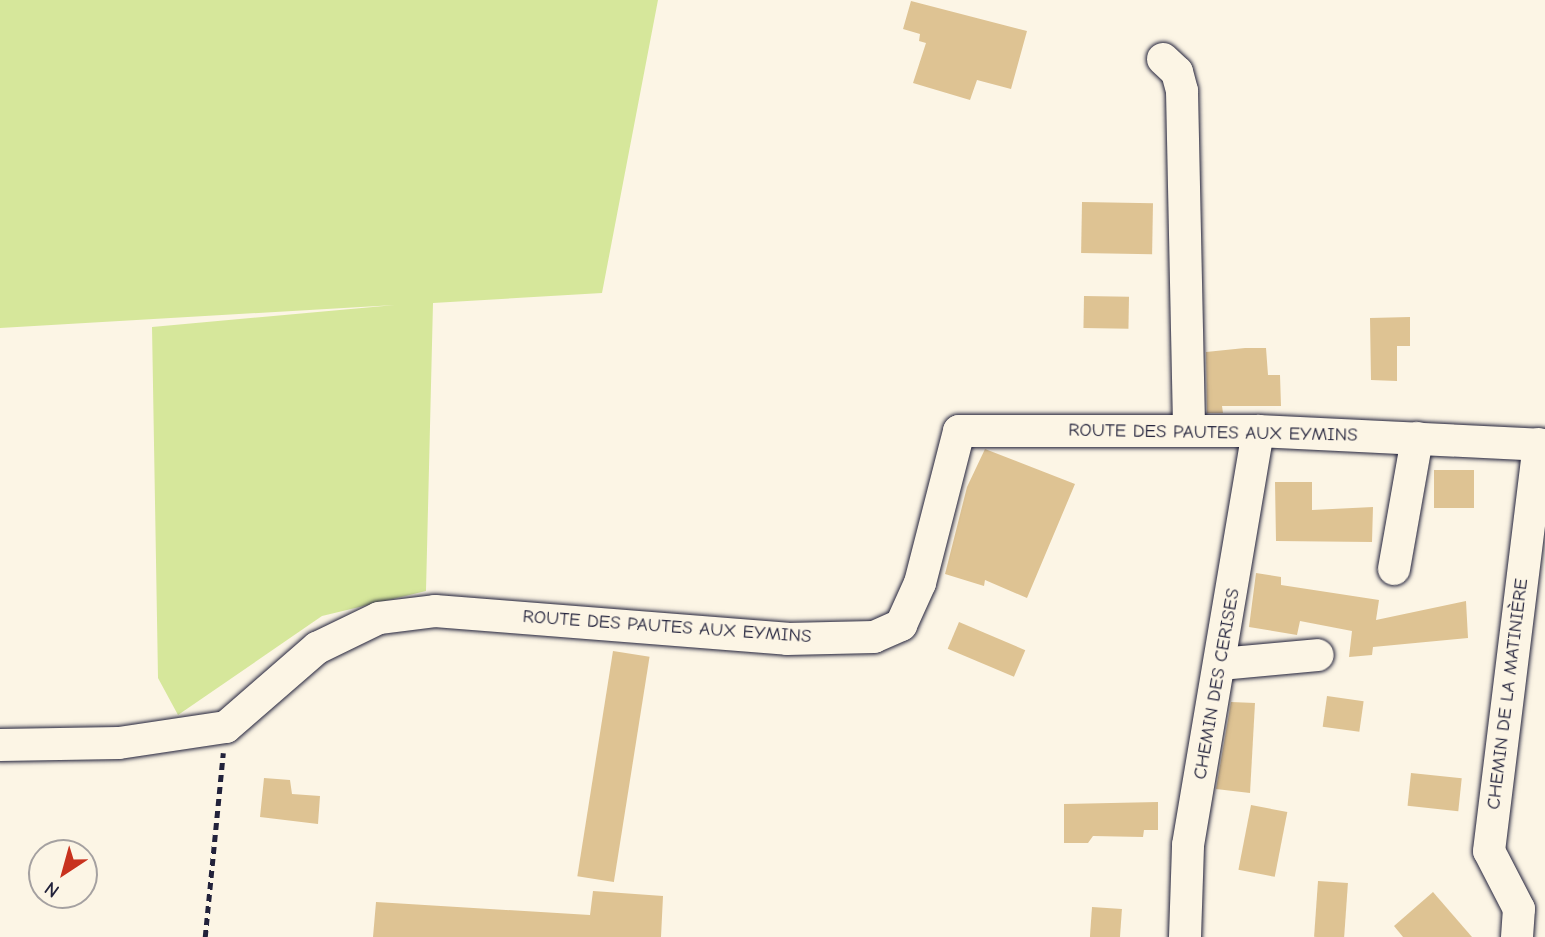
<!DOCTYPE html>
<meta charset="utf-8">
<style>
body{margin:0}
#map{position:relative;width:1545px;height:937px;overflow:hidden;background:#fcf5e5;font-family:"Comic Neue",sans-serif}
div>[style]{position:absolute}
.green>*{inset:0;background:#d6e79b}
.building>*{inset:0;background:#dec393;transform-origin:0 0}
.path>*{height:4.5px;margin-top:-2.25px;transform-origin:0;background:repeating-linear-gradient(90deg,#22223b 0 7px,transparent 0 12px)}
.roads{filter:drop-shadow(0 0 2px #22223b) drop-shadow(0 0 2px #22223b)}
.minor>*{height:32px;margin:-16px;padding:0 16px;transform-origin:16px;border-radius:16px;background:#fcf5e5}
span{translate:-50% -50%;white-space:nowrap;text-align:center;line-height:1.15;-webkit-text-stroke:5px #fcf5e5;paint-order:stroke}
.street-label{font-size:19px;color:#22223b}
.north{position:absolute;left:28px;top:839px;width:70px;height:70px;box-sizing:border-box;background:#fcf5e5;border:2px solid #a5a1a1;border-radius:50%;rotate:216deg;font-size:19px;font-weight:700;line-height:28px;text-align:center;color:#22223b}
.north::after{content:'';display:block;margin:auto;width:24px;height:32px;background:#c8321e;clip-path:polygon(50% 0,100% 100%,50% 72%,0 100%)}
</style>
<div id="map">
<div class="green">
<i style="clip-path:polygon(0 0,658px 0,602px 293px,433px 303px,426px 591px,322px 616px,178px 715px,158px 678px,152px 327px,395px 305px,0 328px)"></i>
</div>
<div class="building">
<i style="clip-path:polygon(911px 1px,1027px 31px,1011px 89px,977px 80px,970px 100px,913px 83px,926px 43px,919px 41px,920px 34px,903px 29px)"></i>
<i style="left:1082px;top:202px;width:71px;height:51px;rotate:1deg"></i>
<i style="left:1084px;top:296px;width:45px;height:32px;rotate:1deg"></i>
<i style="clip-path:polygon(1410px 317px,1410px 346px,1397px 346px,1397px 381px,1371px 380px,1370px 318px)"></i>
<i style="clip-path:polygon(1245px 348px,1266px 348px,1268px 375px,1280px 375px,1281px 406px,1222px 406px,1223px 413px,1207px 413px,1206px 352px)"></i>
<i style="clip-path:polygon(985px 449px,1075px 484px,1027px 598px,985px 580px,984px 586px,945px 574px,967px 487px)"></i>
<i style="left:1434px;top:470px;width:40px;height:38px"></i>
<i style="clip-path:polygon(1275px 482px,1312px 482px,1312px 510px,1373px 507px,1372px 542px,1276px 541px)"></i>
<i style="clip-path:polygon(1256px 573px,1281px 577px,1281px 585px,1379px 600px,1376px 620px,1466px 601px,1468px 638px,1373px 647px,1372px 655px,1349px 657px,1352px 631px,1300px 621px,1297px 635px,1249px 627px)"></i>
<i style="left:959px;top:622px;width:72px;height:29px;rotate:23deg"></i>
<i style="left:613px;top:651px;width:37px;height:228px;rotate:9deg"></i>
<i style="left:1327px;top:696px;width:37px;height:31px;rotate:8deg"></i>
<i style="clip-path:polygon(1231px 702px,1255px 703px,1250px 793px,1216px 789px)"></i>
<i style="left:1411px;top:773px;width:51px;height:33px;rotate:6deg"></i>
<i style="clip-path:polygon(264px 778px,290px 780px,292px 794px,320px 796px,318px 824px,260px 817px)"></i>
<i style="clip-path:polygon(1158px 802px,1158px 830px,1144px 830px,1143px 837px,1093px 836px,1088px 843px,1064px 843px,1064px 804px)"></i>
<i style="left:1251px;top:805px;width:37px;height:66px;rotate:11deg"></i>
<i style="left:1318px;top:881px;width:30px;height:56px;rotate:4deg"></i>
<i style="clip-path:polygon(593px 891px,663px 896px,661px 937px,373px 937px,376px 902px,590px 915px)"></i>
<i style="clip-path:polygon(1433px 892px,1472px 937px,1403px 937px,1394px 926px)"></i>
<i style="left:1092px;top:907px;width:30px;height:30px;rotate:4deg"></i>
</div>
<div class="path">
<i style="left:205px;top:937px;width:185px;rotate:-84.4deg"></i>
</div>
<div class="roads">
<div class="minor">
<i style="left:1163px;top:59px;width:19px;rotate:43deg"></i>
<i style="left:1177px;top:72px;width:20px;rotate:75deg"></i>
<i style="left:1182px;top:91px;width:340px;rotate:88.8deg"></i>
<i style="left:1394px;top:569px;width:133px;rotate:-80deg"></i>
<i style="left:1220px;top:664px;width:98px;rotate:-5.2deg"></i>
<i style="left:0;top:745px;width:119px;rotate:-1deg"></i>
<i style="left:119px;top:743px;width:108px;rotate:-8.5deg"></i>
<i style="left:226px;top:727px;width:121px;rotate:-41deg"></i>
<i style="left:317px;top:648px;width:69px;rotate:-25.8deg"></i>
<i style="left:379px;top:618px;width:56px;rotate:-7.1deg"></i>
<i style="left:435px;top:611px;width:353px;rotate:4.5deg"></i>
<i style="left:787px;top:639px;width:87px;rotate:-1.3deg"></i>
<i style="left:874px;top:637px;width:30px;rotate:-24deg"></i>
<i style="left:901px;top:625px;width:46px;rotate:-65.7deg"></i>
<i style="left:920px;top:583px;width:157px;rotate:-75.6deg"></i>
<i style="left:959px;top:431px;width:299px"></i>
<i style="left:1258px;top:431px;width:287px;rotate:2.8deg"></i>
<i style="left:1185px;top:937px;width:92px;rotate:-88.1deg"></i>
<i style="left:1188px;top:845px;width:420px;rotate:-80.4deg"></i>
<i style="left:1517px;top:937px;width:28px;rotate:-86deg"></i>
<i style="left:1519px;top:909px;width:65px;rotate:-117.3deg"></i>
<i style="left:1489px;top:851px;width:410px;rotate:-83deg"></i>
</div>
</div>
<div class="street-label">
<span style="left:1213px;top:433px;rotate:1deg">ROUTE DES PAUTES AUX EYMINS</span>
<span style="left:667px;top:627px;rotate:4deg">ROUTE DES PAUTES AUX EYMINS</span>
<span style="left:1217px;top:684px;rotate:-80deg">CHEMIN DES CERISES</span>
<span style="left:1508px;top:694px;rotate:-83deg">CHEMIN DE LA MATINIÈRE</span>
</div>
<div class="north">N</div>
</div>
